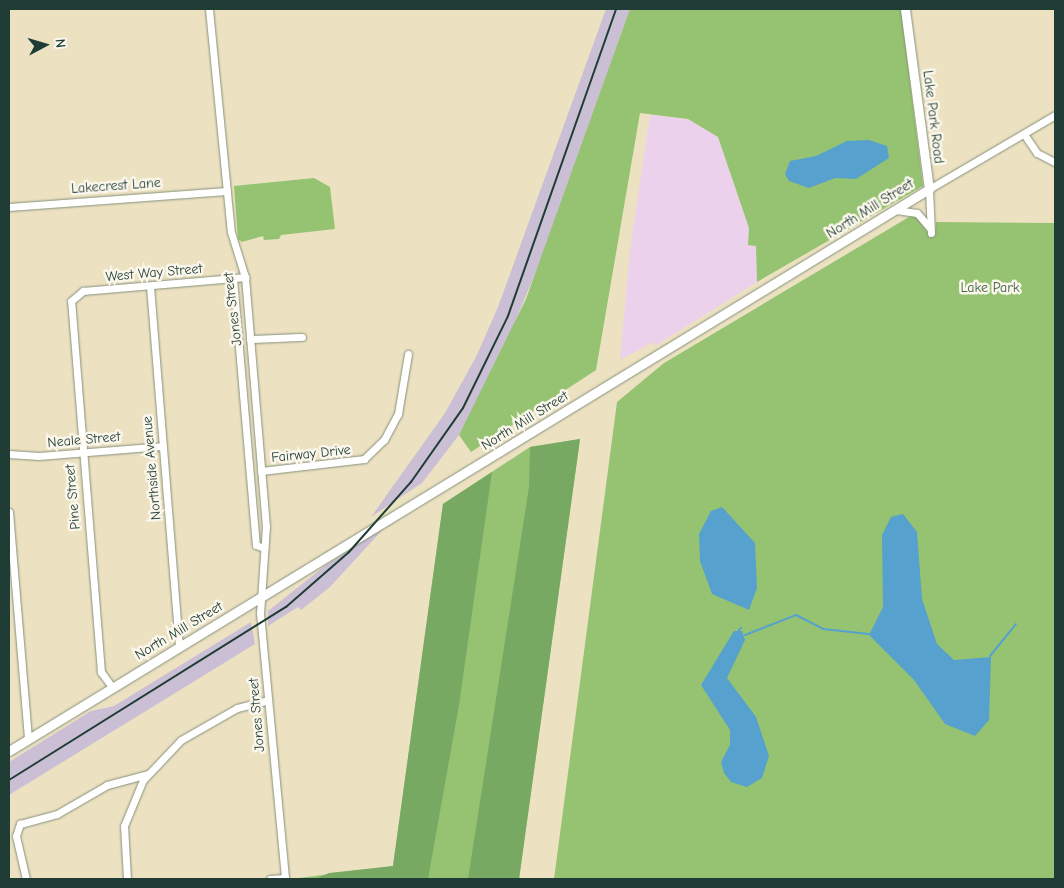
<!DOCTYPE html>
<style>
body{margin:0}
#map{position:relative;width:1064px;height:888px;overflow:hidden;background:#ece2c2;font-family:"Comic Neue",sans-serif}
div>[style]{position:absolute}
.built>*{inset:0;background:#ebd1eb}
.industrial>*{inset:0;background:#cbbfd5}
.green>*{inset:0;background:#95c371}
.forest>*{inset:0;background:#78a963}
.water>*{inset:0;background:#56a1ce}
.stream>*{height:2px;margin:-1px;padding:0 1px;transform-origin:1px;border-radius:1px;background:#56a1ce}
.roads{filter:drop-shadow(0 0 1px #86907b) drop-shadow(0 0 1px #86907b)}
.minor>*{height:7px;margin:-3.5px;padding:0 3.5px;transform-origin:3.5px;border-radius:3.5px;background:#fff}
.major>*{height:9px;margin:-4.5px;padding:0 4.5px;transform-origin:4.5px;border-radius:4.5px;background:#fff}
.rail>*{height:2px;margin:-1px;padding:0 1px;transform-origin:1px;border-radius:1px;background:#1f3d34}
span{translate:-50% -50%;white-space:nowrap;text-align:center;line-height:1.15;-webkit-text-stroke:5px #fbf7ec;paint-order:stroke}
.street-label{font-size:14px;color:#1f3d34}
.park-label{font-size:14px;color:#3c5e43}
.frame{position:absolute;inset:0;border:10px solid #1f3d34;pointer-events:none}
.north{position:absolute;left:20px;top:20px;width:50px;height:50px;-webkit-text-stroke:4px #fbf7ec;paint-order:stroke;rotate:84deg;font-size:14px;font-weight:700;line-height:20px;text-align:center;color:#1f3d34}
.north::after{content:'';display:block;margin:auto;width:18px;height:22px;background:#1f3d34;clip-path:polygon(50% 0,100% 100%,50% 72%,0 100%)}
</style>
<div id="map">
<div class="built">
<i style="clip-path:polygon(650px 115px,688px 119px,718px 137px,749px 228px,748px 245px,756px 246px,757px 282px,655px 346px,653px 342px,620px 360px,630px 250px)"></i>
</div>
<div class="industrial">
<i style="clip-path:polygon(606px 9px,630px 9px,549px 240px,495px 370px,459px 435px,422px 483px,371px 517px,445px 413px,477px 355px,498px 307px)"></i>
<i style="clip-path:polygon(385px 527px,330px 587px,301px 610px,298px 607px,268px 626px,268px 611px,326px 565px)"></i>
<i style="clip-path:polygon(251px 622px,255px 644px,9px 795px,9px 762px,91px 711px,114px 706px)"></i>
</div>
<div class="green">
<i style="clip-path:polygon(630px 9px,901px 9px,923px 186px,757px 282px,756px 246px,748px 245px,749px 228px,718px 137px,688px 119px,640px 113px,596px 370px,471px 452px,459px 435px,526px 299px)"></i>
<i style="clip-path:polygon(314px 178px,330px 187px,335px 229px,281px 235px,279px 239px,264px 240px,263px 236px,242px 242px,238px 239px,234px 186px)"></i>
<i style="clip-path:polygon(914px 214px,928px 233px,935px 232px,936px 222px,1055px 223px,1055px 879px,554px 879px,617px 402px,664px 363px)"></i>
<i style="clip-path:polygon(580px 439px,519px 879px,291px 879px,393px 866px,443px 504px,530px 447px)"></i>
</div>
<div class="forest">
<i style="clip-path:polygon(580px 439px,519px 879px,468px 879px,529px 487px,530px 447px)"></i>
<i style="clip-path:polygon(492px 472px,459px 705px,428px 879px,315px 879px,329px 873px,393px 866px,443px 504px)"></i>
</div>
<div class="water">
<i style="clip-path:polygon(869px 140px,887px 146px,889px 158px,856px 179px,835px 178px,809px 188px,789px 181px,785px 174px,790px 161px,816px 156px,847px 141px)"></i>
<i style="clip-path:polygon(722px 507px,755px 543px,757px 588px,749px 610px,712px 594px,700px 561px,699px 534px,711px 511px)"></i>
<i style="clip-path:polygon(903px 514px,917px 532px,922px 599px,937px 644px,954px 660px,991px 657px,989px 720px,975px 736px,945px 724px,914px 680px,869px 635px,883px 607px,882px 535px,891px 517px)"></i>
<i style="clip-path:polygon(734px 631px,742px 631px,745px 640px,727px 678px,756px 717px,769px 756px,762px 778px,747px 787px,731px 782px,724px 773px,721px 762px,730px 745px,730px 730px,701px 685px)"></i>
</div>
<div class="stream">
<i style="left:739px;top:630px;width:3px;rotate:-45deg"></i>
<i style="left:745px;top:635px;width:55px;rotate:-21.4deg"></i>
<i style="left:796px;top:615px;width:30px;rotate:27deg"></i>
<i style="left:823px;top:629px;width:46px;rotate:6.2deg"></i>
<i style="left:990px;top:656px;width:41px;rotate:-50.9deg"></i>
</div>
<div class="roads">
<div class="minor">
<i style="left:209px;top:9px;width:224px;rotate:84.4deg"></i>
<i style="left:231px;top:232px;width:47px;rotate:72.7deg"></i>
<i style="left:245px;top:277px;width:250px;rotate:85.2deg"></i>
<i style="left:266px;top:526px;width:87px;rotate:93.9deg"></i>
<i style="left:260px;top:613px;width:267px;rotate:84.6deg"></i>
<i style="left:1024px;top:134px;width:23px;rotate:56deg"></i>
<i style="left:1037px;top:153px;width:20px;rotate:27deg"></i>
<i style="left:9px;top:207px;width:218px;rotate:-4.2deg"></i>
<i style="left:896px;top:210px;width:21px;rotate:8deg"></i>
<i style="left:917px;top:213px;width:20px;rotate:49deg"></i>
<i style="left:931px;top:233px;width:44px;rotate:-92.6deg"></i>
<i style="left:929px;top:189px;width:146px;rotate:-30.4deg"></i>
<i style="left:233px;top:278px;width:268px;rotate:85.1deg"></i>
<i style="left:256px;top:545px;width:9px;rotate:21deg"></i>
<i style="left:150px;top:286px;width:362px;rotate:85.4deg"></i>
<i style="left:250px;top:339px;width:52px;rotate:-2.2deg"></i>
<i style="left:9px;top:454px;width:30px;rotate:4deg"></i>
<i style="left:39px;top:456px;width:123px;rotate:-4.6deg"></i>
<i style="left:261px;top:471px;width:104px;rotate:-6.6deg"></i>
<i style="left:364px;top:459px;width:28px;rotate:-44deg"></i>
<i style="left:384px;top:440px;width:30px;rotate:-62deg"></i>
<i style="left:398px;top:414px;width:61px;rotate:-80.5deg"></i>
<i style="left:9px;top:512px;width:228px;rotate:85.2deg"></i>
<i style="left:112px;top:687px;width:19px;rotate:-126deg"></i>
<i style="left:101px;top:672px;width:372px;rotate:-94.6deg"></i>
<i style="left:71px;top:301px;width:16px;rotate:-40deg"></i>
<i style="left:83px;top:291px;width:163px;rotate:-4.9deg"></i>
<i style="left:26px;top:879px;width:44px;rotate:-103.1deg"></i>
<i style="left:16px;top:836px;width:13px;rotate:-72deg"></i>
<i style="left:20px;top:824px;width:38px;rotate:-15deg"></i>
<i style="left:57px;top:814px;width:58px;rotate:-30.1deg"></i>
<i style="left:107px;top:785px;width:42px;rotate:-15deg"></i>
<i style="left:127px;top:879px;width:53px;rotate:-93.2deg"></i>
<i style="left:124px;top:826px;width:50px;rotate:-67.6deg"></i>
<i style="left:143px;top:780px;width:55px;rotate:-46.5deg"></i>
<i style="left:181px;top:740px;width:64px;rotate:-29.7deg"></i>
<i style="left:237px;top:708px;width:32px;rotate:-14deg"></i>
<i style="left:270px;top:879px;width:15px;rotate:-4deg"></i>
</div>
<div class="major">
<i style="left:9px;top:751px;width:1078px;rotate:-31.42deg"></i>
<i style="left:929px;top:189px;width:182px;rotate:-97.6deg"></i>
</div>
</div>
<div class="rail">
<i style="left:9px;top:780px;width:327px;rotate:-32deg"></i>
<i style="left:286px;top:607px;width:84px;rotate:-41.1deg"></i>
<i style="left:349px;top:552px;width:94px;rotate:-48.5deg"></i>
<i style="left:411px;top:482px;width:90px;rotate:-54.9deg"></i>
<i style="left:463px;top:408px;width:102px;rotate:-63.9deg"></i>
<i style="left:508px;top:316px;width:325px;rotate:-70.6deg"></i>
</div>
<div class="street-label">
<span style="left:933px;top:117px;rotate:83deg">Lake Park Road</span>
<span style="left:116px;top:186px;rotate:-4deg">Lakecrest Lane</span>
<span style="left:870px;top:209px;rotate:-32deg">North Mill Street</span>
<span style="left:154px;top:273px;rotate:-5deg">West Way Street</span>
<span style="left:233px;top:309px;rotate:-97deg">Jones Street</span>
<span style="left:525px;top:421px;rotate:-32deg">North Mill Street</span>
<span style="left:84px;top:440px;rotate:-5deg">Neale Street</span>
<span style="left:311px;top:454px;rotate:-6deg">Fairway Drive</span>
<span style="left:152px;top:468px;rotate:-95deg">Northside Avenue</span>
<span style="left:73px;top:497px;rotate:-95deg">Pine Street</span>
<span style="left:179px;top:631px;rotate:-31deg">North Mill Street</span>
<span style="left:257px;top:715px;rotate:-95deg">Jones Street</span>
</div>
<div class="park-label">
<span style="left:990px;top:288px">Lake Park</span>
</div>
<div class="frame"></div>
<div class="north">N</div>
</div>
